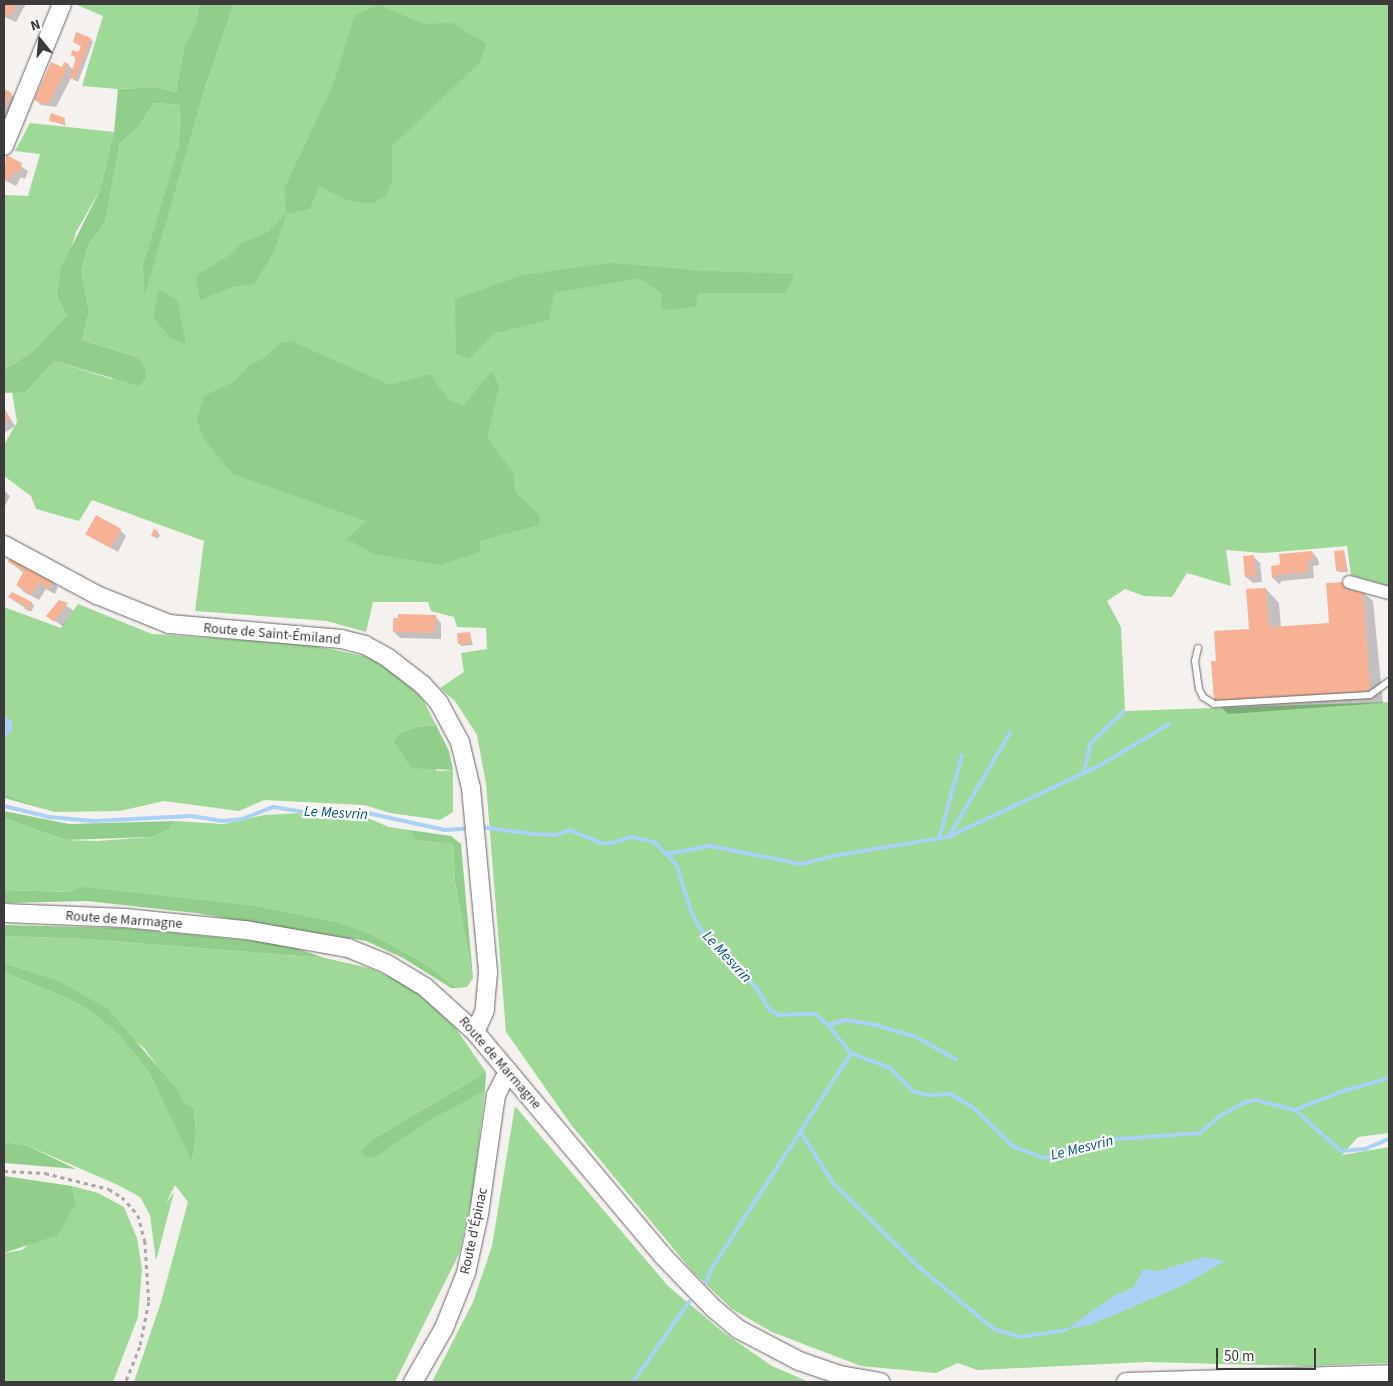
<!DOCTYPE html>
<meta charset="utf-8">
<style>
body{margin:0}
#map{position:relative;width:1393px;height:1386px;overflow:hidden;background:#f5f1ef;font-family:"Source Sans 3",sans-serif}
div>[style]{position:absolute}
.green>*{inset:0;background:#9ed997}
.forest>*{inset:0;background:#92ce8b}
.water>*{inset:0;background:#abd1f6}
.shadow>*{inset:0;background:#0003;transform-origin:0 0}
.stream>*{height:4px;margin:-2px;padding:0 2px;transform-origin:2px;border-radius:2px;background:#abd1f6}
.building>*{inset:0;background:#f7b296;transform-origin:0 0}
.path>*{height:2.5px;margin-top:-1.25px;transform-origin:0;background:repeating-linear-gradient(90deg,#aba8a7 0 4px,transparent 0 8px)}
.roads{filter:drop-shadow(0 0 1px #696665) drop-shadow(0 0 1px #696665)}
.service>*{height:6px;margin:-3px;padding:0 3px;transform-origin:3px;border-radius:3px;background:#fff}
.minor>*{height:12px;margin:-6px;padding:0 6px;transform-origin:6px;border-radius:6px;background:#fff}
.secondary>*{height:18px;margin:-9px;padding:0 9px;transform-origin:9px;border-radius:9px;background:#fff}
span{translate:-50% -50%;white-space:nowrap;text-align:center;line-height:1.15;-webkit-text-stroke:4.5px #fff;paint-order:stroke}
.street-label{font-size:14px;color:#3c3a3a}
.water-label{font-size:15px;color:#025087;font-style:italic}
.frame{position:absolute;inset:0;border:5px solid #3c3a3a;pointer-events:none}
.north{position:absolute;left:15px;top:15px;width:50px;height:50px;-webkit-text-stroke:4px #fff;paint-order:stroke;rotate:343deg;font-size:14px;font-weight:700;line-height:20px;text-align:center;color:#3c3a3a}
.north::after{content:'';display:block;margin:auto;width:18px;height:22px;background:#3c3a3a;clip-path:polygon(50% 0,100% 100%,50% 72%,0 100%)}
.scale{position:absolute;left:1216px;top:1348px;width:100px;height:22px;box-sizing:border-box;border:2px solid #3c3a3a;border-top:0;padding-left:6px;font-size:15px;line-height:18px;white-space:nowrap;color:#3c3a3a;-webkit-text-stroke:4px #fff;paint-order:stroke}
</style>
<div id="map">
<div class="green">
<i style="clip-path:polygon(75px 4px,200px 4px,195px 25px,184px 46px,176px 92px,156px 87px,118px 89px,82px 86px,103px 16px)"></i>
<i style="clip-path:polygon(234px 4px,1389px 4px,1389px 586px,1351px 575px,1347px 546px,1263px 553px,1226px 550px,1231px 586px,1187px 573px,1172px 597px,1144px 596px,1125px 589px,1107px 601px,1121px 627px,1125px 711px,1389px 702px,1389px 1133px,1358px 1137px,1342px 1155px,1389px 1147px,1389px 1363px,1305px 1366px,1146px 1362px,977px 1370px,958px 1363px,936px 1373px,861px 1366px,772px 1332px,732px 1309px,692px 1271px,572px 1126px,506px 1032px,486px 784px,477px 735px,455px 701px,440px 688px,464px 672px,461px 653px,487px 649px,486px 628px,457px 627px,454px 617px,431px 611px,428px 602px,373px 602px,366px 632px,327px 621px,195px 611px,204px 541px,92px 500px,79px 521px,36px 509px,31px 496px,4px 476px,4px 445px,17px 422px,12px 392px,26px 392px,54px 361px,112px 379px,137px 357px,82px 340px,89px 312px,81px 271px,89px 243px,105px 223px,120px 143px,138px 127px,154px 103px,180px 105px,179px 145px,145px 293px,206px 85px)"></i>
<i style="clip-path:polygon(30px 123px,114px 132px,100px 190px,76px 232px,57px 298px,67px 315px,33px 351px,4px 370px,4px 198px,5px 195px,28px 196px,40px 154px,15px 151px)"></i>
<i style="clip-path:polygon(78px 604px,152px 634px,305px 644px,369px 657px,403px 679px,422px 698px,436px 725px,417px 727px,400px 733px,437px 771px,453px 770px,453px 812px,440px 820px,390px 813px,364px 805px,264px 800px,239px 811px,164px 801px,120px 811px,55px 812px,4px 794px,4px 736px,11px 732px,12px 722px,4px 715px,4px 607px,61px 628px)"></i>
<i style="clip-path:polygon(301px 813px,315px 818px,365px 817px,389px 827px,409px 830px,417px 840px,453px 844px,455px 883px,473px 978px,467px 987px,457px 988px,424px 963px,375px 936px,255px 906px,72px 892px,4px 890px,4px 818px,65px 840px,97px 841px,152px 837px,168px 830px,175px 821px,224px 824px,264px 815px)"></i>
<i style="clip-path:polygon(4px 936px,85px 939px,325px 958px,369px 968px,409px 985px,450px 1020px,486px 1072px,370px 1141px,361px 1150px,485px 1091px,472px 1198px,459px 1254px,395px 1382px,134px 1382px,161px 1302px,188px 1202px,175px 1185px,166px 1203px,174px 1192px,156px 1261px,150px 1215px,140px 1197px,118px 1185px,28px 1146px,4px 1142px,4px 972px,71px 1000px,92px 1012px,120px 1036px,149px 1072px,192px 1161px,196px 1133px,194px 1108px,183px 1101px,144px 1048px,54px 979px,4px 963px)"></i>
<i style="clip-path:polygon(515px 1106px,668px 1286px,723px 1332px,772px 1366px,809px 1382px,432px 1382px,473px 1302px,492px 1246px)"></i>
<i style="clip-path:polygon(72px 1186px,98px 1193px,124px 1207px,137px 1238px,142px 1269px,138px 1317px,113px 1382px,4px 1382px,4px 1253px,22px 1250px,76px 1203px)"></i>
</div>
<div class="forest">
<i style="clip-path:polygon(200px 4px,234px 4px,206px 85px,145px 295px,143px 267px,179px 145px,180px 105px,154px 103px,138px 127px,120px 143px,105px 223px,89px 243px,81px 271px,89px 312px,82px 340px,137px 357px,144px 365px,146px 378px,139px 386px,54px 361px,26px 392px,4px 393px,4px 370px,33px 351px,67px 315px,57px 298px,61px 268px,100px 190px,114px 132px,118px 89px,156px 87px,176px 92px,184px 46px,195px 25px)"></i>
<i style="clip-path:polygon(379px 5px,424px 24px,452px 23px,486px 44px,480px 62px,392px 146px,392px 181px,386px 196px,372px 204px,346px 200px,319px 186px,310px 209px,286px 214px,274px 252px,254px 284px,235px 286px,200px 300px,196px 276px,230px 255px,242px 243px,268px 232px,286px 214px,285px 187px,333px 85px,355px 15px)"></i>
<i style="clip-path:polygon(610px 263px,704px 271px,794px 274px,786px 293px,698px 293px,695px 307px,661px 310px,662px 294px,640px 278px,554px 293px,549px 320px,495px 333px,468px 359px,456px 353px,455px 299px,523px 275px)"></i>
<i style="clip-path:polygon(159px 290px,177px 300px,186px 345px,171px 338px,153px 317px)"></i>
<i style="clip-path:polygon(291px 341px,390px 385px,430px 374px,448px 399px,463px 406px,492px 371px,499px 387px,487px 438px,514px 474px,515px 492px,540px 516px,539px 525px,479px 541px,480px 552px,440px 565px,374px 554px,347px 539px,366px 521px,233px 474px,203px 438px,197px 419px,204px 396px,235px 381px,248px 366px,264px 358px,280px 343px)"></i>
<i style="clip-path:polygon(436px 725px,449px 751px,453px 770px,411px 768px,394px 741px,400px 733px,417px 727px)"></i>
<i style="clip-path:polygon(4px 794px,55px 812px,4px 798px)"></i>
<i style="clip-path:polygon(4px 811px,69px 824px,175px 821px,168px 830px,152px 837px,65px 840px,4px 818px)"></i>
<i style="clip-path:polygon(409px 830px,451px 836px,461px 844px,473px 978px,455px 883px,453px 844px,416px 840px)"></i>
<i style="clip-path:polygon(80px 887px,255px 906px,338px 923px,375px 936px,424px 963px,457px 988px,451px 988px,403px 958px,366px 941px,195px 913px,87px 901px,4px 903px,4px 890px,72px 892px)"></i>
<i style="clip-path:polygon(4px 925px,124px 928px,283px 944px,325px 958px,85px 939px,4px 936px)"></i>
<i style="clip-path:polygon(4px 963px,54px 979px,108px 1009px,176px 1088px,183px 1101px,194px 1108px,196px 1133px,192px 1162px,149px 1072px,120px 1036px,92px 1012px,71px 1000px,4px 972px)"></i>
<i style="clip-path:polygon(486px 1072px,485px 1091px,431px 1119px,374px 1158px,365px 1157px,361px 1150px,370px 1141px)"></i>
<i style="clip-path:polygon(4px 1142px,28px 1146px,76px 1169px,4px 1163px)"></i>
<i style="clip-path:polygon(4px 1176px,72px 1186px,76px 1203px,58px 1235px,4px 1253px)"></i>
</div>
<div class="water">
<i style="clip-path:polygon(4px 715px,12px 722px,12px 732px,4px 737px)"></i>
<i style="clip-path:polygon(1204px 1257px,1225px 1261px,1182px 1286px,1090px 1325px,1066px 1330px,1113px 1296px,1134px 1287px,1143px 1269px,1158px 1271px)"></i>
</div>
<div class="shadow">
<i style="clip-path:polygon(4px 4px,26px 4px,16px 22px,4px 17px)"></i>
<i style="clip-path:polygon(91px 39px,93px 42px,78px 82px,71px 78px,56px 107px,41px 105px,35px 99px,62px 68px,68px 65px,74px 70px,76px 58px,72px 55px,79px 54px,82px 47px,74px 42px)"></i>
<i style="clip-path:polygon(4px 90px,18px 100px,4px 128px)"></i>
<i style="clip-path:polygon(64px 119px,66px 126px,50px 120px)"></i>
<i style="clip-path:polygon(7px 157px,28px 171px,25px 179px,21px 177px,16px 186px,4px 180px)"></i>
<i style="clip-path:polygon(4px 408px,15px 426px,4px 433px)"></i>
<i style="clip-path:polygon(4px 490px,10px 496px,4px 508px)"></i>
<i style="clip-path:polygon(120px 530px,126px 536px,118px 552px,87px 534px)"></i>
<i style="clip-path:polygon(157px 532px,160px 535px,158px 539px,152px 535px)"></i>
<i style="clip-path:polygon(1344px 551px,1348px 572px,1339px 572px,1337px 570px)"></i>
<i style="clip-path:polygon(1312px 552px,1318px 559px,1319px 565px,1313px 566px,1314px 578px,1282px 581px,1279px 584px,1273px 578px,1281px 566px)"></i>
<i style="clip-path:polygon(1253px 556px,1260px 563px,1262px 582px,1253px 583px,1246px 577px)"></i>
<i style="clip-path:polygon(10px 562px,52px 581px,58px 587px,55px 594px,46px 589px,39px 600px,24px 592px,17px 585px,24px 573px)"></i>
<i style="clip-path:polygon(1345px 583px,1354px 592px,1363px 592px,1373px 601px,1383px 703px,1228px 714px,1215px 701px,1217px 662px,1250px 630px,1266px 589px,1279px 603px,1281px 628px,1330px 624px)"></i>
<i style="clip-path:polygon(12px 593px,32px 603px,34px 606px,31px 612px,13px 600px,10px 597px)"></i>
<i style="left:59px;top:601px;width:17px;height:19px;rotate:33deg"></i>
<i style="clip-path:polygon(435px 616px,441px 623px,441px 639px,400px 638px,394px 632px)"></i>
<i style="clip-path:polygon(470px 633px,473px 645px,461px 646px,459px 643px)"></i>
</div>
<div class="stream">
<i style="left:1084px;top:773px;width:30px;rotate:-78deg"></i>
<i style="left:1090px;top:744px;width:47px;rotate:-44.1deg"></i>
<i style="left:4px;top:806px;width:46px;rotate:13.7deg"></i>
<i style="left:49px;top:817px;width:44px;rotate:5.2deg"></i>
<i style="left:93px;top:821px;width:98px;rotate:-2.9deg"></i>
<i style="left:191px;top:816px;width:32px;rotate:9deg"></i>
<i style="left:223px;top:821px;width:19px;rotate:-6deg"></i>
<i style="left:242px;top:819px;width:33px;rotate:-21deg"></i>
<i style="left:273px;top:807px;width:39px;rotate:9deg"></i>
<i style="left:312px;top:813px;width:51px;rotate:-1.1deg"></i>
<i style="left:363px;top:812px;width:84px;rotate:12.4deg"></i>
<i style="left:445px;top:830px;width:26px;rotate:-4deg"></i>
<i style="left:480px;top:827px;width:54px;rotate:7.4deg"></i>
<i style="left:534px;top:834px;width:22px;rotate:3deg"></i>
<i style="left:556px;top:835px;width:15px;rotate:-20deg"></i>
<i style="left:570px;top:830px;width:33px;rotate:23deg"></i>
<i style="left:600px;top:843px;width:12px"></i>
<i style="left:612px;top:843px;width:21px;rotate:-17deg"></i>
<i style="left:632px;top:837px;width:23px;rotate:13deg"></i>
<i style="left:654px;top:842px;width:31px;rotate:45deg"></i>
<i style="left:676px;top:864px;width:52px;rotate:72.3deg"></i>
<i style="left:692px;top:914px;width:24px;rotate:60deg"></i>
<i style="left:704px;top:935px;width:74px;rotate:45deg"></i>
<i style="left:756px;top:987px;width:24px;rotate:60deg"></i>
<i style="left:768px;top:1008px;width:12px;rotate:35deg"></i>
<i style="left:778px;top:1015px;width:37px;rotate:-2deg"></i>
<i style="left:815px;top:1014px;width:17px;rotate:40deg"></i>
<i style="left:828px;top:1025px;width:36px;rotate:51deg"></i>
<i style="left:851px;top:1053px;width:42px;rotate:21deg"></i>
<i style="left:890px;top:1068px;width:33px;rotate:45deg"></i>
<i style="left:913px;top:1091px;width:14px;rotate:17deg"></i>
<i style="left:926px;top:1095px;width:24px;rotate:-2deg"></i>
<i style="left:950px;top:1094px;width:24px;rotate:30deg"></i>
<i style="left:971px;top:1106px;width:59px;rotate:43.6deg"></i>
<i style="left:1014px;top:1147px;width:33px;rotate:20deg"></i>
<i style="left:1045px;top:1158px;width:62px;rotate:-17deg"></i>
<i style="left:1104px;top:1140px;width:96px;rotate:-4.2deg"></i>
<i style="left:1200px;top:1133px;width:26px;rotate:-40deg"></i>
<i style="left:1220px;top:1116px;width:29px;rotate:-29deg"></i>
<i style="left:1245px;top:1102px;width:11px;rotate:-10deg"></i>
<i style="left:1256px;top:1100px;width:40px;rotate:14.4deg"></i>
<i style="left:1295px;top:1110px;width:62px;rotate:41.7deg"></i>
<i style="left:1341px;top:1151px;width:24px;rotate:-5deg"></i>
<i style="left:1365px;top:1149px;width:26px;rotate:-23deg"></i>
<i style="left:949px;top:836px;width:120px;rotate:-59.4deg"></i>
<i style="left:939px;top:839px;width:87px;rotate:-74.7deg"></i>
<i style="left:667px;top:854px;width:44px;rotate:-10.5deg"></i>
<i style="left:710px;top:846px;width:93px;rotate:11.2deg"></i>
<i style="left:801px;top:864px;width:33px;rotate:-14deg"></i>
<i style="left:833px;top:856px;width:117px;rotate:-9.4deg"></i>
<i style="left:948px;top:837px;width:165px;rotate:-25.2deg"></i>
<i style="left:1097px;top:767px;width:84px;rotate:-30.8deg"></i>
<i style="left:828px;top:1025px;width:18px;rotate:-16deg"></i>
<i style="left:845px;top:1020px;width:31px;rotate:9deg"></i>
<i style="left:876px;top:1025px;width:42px;rotate:16.7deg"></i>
<i style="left:916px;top:1037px;width:46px;rotate:28.8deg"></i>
<i style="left:1295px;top:1110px;width:52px;rotate:-21.6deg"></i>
<i style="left:1343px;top:1091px;width:45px;rotate:-15.6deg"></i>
<i style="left:800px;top:1131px;width:62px;rotate:57.6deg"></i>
<i style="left:833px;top:1183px;width:122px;rotate:44.3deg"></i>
<i style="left:920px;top:1268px;width:96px;rotate:39.5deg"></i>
<i style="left:994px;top:1329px;width:27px;rotate:17deg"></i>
<i style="left:1020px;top:1337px;width:47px;rotate:-8.7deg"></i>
<i style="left:706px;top:1283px;width:16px;rotate:-68deg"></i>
<i style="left:712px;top:1268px;width:256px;rotate:-57.1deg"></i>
<i style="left:633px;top:1382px;width:98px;rotate:-55deg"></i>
</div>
<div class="building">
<i style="clip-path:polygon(4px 4px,17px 4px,9px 17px,4px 14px)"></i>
<i style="clip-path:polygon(76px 32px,91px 38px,75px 79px,69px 78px,75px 62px,75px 57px,71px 55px,72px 50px,78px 52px,81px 46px,73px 42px)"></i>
<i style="clip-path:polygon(51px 62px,62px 67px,64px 62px,69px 64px,48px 105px,34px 100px)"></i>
<i style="clip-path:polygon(4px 89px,12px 93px,4px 110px)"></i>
<i style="clip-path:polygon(51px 113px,65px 118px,63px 124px,49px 121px)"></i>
<i style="clip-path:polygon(6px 155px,22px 163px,19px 173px,14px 171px,9px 181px,4px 178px)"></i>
<i style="clip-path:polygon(4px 410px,10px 419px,4px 423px)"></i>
<i style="left:96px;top:515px;width:29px;height:22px;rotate:29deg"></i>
<i style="clip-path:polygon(154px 529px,158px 531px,155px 537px,151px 536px)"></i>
<i style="left:1344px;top:550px;width:20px;height:10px;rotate:84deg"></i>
<i style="clip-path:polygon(1312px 551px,1313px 559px,1308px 560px,1308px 572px,1276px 575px,1276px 578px,1272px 578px,1271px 566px,1280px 565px,1279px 554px)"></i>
<i style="clip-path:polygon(11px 555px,53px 580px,49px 589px,39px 583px,32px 595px,16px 585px,24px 571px,8px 562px)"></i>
<i style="left:1254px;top:555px;width:21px;height:11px;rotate:85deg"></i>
<i style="clip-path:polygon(1346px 582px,1347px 591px,1363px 590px,1370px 691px,1214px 701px,1211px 661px,1216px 661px,1214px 631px,1249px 629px,1246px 589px,1266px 588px,1269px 627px,1329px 623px,1326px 583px)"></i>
<i style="clip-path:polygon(12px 592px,32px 602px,28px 611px,24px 608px,26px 606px,8px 597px)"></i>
<i style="clip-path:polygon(59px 600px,68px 603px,54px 622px,46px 616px)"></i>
<i style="clip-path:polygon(398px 614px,436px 615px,435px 633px,393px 632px,393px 618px,398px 618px)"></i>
<i style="left:470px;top:632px;width:11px;height:13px;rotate:85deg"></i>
</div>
<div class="path">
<i style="left:4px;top:1171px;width:41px;rotate:2.8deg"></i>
<i style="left:45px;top:1173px;width:66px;rotate:14deg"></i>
<i style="left:109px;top:1189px;width:15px;rotate:32deg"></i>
<i style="left:122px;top:1197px;width:24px;rotate:48deg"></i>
<i style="left:138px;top:1215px;width:27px;rotate:75deg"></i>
<i style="left:145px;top:1241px;width:61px;rotate:86.2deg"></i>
<i style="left:149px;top:1302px;width:46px;rotate:101.3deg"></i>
<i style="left:140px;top:1347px;width:38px;rotate:112deg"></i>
</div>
<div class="roads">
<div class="service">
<i style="left:1198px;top:648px;width:13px;rotate:103deg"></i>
<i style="left:1195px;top:661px;width:28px;rotate:82deg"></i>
<i style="left:1199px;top:689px;width:9px;rotate:63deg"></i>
<i style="left:1203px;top:697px;width:13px;rotate:32deg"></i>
<i style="left:1214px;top:704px;width:156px;rotate:-3.3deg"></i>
<i style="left:1370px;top:695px;width:24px;rotate:-36deg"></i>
</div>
<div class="minor">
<i style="left:1349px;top:582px;width:41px;rotate:15.4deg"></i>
</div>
<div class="secondary">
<i style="left:4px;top:146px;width:153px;rotate:-67.8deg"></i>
<i style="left:4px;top:545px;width:106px;rotate:28.3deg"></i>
<i style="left:97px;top:595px;width:78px;rotate:21.9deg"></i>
<i style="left:169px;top:624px;width:173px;rotate:5deg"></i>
<i style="left:341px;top:639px;width:25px;rotate:14deg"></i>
<i style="left:365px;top:645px;width:26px;rotate:29deg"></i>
<i style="left:388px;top:658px;width:44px;rotate:37.6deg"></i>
<i style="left:423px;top:685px;width:24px;rotate:48deg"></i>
<i style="left:439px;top:703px;width:44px;rotate:61.7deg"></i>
<i style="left:460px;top:742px;width:47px;rotate:76.6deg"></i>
<i style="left:471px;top:788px;width:185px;rotate:84.7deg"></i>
<i style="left:488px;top:972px;width:38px;rotate:95deg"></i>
<i style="left:485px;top:1010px;width:24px;rotate:114deg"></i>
<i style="left:4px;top:913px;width:121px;rotate:2.4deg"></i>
<i style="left:125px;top:918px;width:122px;rotate:5.7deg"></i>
<i style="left:246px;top:930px;width:104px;rotate:10deg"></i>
<i style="left:348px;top:948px;width:42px;rotate:22.3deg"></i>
<i style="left:387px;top:964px;width:44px;rotate:31.2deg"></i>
<i style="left:425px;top:987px;width:67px;rotate:42deg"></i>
<i style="left:475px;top:1032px;width:292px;rotate:50deg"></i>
<i style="left:663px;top:1256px;width:72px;rotate:46.1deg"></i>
<i style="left:713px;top:1308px;width:33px;rotate:40deg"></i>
<i style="left:738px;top:1329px;width:69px;rotate:27.7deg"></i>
<i style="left:799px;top:1361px;width:43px;rotate:18.9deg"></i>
<i style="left:840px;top:1375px;width:41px;rotate:9.9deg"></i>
<i style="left:413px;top:1382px;width:62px;rotate:-60.1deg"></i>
<i style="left:444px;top:1328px;width:59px;rotate:-68.2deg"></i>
<i style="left:466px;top:1273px;width:60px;rotate:-77.6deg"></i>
<i style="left:479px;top:1214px;width:120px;rotate:-81.9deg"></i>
<i style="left:496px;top:1095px;width:27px;rotate:-63deg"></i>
<i style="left:1126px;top:1382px;width:263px;rotate:-1.7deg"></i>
</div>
</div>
<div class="street-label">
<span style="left:272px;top:634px;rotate:5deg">Route de Saint-Émiland</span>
<span style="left:124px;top:920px;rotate:4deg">Route de Marmagne</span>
<span style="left:500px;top:1063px;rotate:49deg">Route de Marmagne</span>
<span style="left:474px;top:1231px;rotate:-78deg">Route d'Épinac</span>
</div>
<div class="water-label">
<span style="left:336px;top:813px;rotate:3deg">Le Mesvrin</span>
<span style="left:727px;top:957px;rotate:47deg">Le Mesvrin</span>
<span style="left:1082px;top:1148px;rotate:-14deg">Le Mesvrin</span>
</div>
<div class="frame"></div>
<div class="north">N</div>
<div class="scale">50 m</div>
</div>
